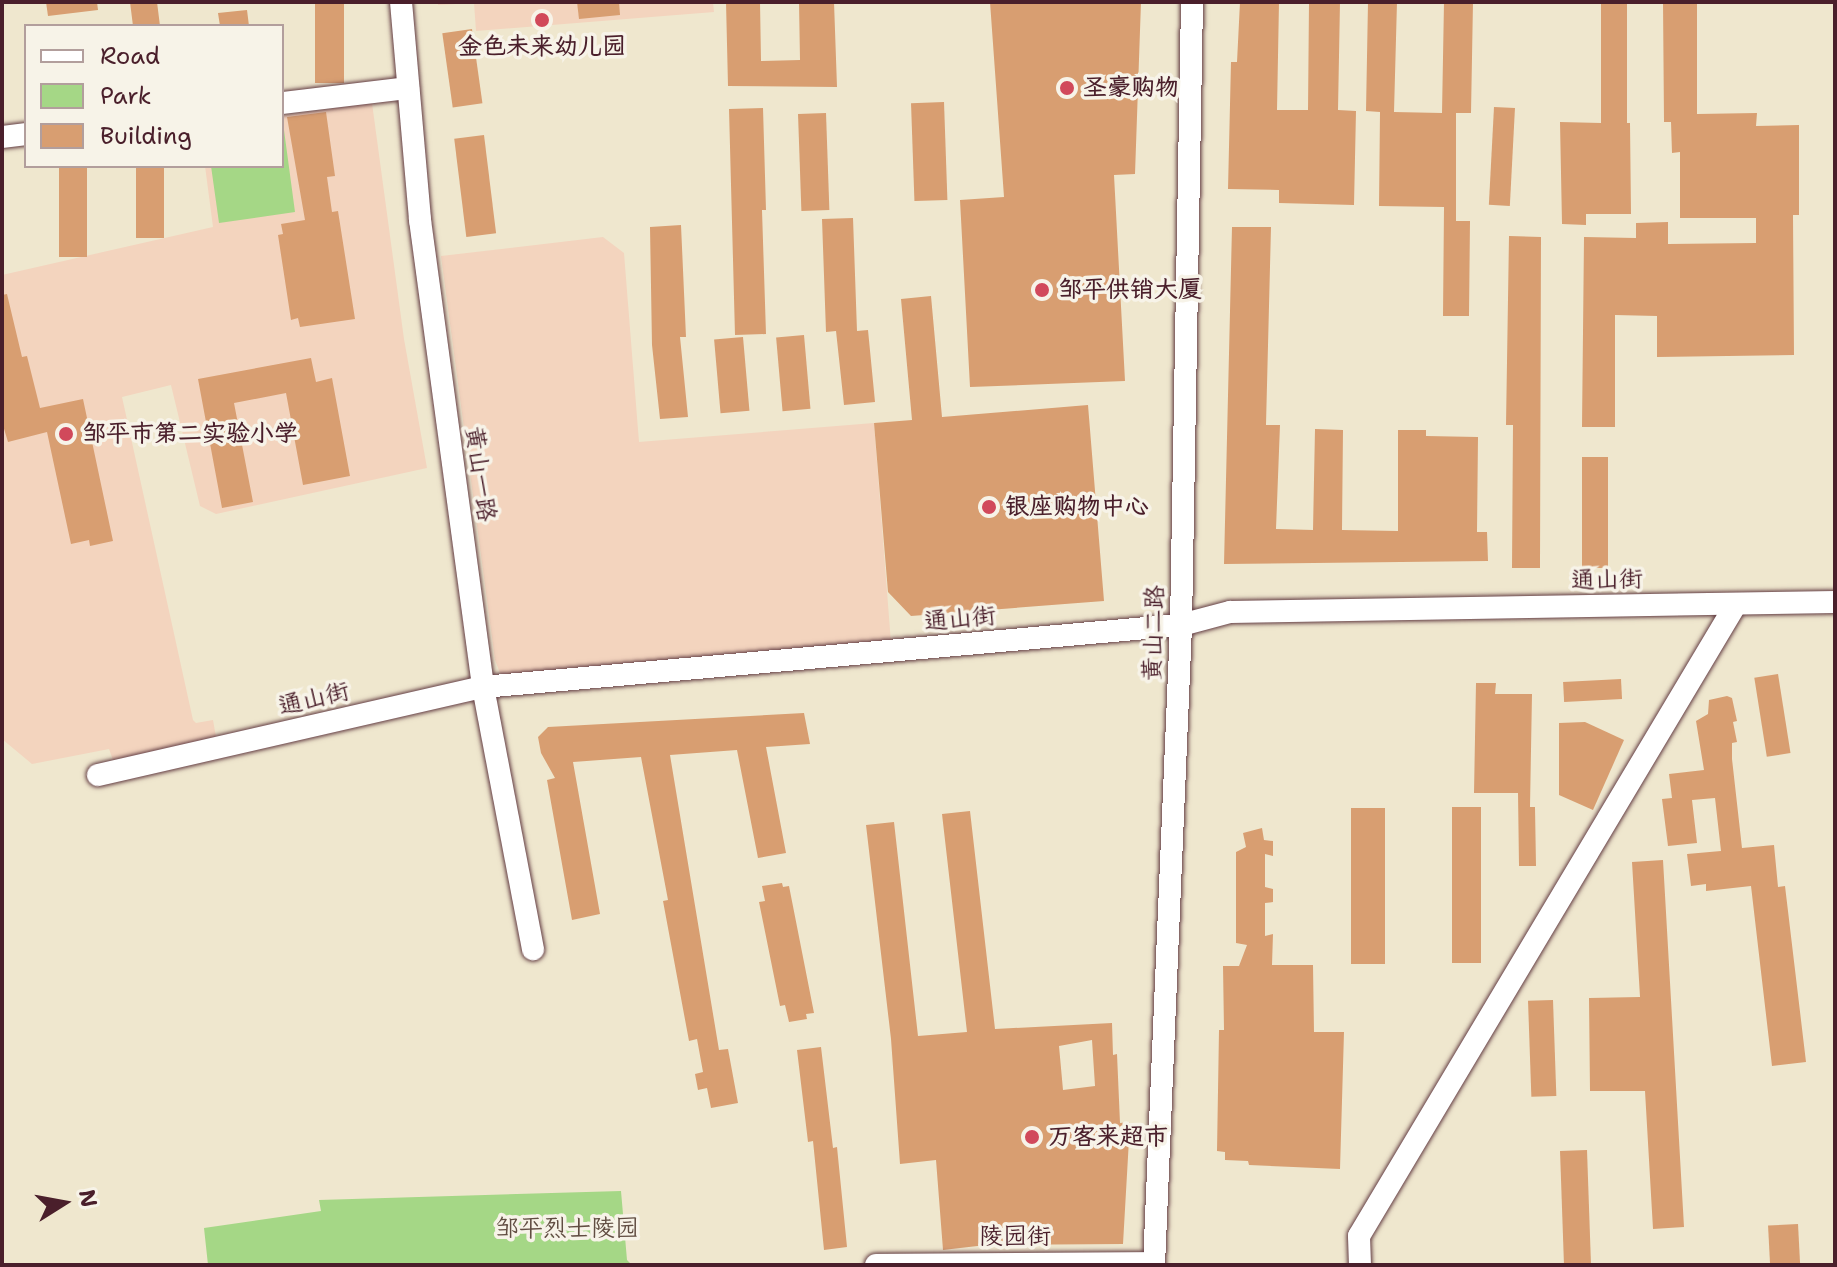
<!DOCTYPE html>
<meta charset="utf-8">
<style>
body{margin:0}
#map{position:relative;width:1837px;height:1267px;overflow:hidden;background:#efe7ce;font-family:"Shantell Sans","LXGW WenKai TC",sans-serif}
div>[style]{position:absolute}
.built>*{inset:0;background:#f3d4be}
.green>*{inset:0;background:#a5d786}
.building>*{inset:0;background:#d89e71;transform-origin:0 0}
.roads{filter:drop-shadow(0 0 2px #633d43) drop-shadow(0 0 2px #633d43)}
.minor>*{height:22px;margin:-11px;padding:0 11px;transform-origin:11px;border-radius:11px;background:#fff}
.dots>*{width:22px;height:22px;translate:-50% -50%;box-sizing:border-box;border:4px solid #f7f3e8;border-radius:50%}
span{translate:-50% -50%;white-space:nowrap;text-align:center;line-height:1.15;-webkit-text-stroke:7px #f7f3e8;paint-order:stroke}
.poi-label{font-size:24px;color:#4a1f2b;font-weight:700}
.left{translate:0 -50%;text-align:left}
.street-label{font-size:24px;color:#4a1f2b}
.park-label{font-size:24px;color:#614d42}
.frame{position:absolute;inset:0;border:4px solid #4a1f2b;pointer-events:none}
.legend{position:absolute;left:24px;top:24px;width:260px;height:144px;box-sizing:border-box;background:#f7f3e8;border:2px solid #b29e9c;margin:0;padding:10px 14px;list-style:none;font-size:24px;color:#4a1f2b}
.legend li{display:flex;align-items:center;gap:16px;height:40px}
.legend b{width:40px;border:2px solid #b29e9c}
.north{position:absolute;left:24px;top:1163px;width:80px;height:80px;-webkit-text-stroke:6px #f7f3e8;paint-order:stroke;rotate:79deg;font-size:22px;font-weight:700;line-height:32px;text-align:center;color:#4a1f2b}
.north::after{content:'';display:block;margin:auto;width:28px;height:36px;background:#4a1f2b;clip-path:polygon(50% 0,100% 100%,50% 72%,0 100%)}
</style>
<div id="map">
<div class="built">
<i style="clip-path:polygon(438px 2px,713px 2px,714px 12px,476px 31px,474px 3px,438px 5px)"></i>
<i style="clip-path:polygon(372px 103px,404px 339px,427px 468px,216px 514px,200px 506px,171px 385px,122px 397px,193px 720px,196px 723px,213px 720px,216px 737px,113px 760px,109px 749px,32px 764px,2px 739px,2px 275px,213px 227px,205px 166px,282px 166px,282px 116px)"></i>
<i style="clip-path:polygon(603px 237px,624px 253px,639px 442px,874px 423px,891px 643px,512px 678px,500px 673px,495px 660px,441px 256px)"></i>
</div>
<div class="green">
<i style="clip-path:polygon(284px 130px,295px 212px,219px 223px,211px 166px,282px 166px)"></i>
<i style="clip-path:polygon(621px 1191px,627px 1260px,632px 1265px,208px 1265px,204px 1228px,321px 1211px,319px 1200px)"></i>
</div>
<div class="building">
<i style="clip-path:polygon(46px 2px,97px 2px,98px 10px,48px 16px)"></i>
<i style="clip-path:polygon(130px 2px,157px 2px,160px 26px,133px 26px)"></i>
<i style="left:315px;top:2px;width:29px;height:81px"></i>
<i style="clip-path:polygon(577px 2px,619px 2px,620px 15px,579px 19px)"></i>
<i style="clip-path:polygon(726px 2px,760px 2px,761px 61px,800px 60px,799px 2px,834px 2px,837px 87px,728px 86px)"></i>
<i style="clip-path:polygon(990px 2px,1141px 2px,1135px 174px,1114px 175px,1125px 381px,970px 387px,960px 200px,1004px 197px)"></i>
<i style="clip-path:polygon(1240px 2px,1279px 2px,1277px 110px,1308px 110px,1309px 2px,1340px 2px,1338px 110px,1356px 111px,1354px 205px,1279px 203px,1279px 190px,1228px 189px,1231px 62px,1237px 62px)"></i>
<i style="clip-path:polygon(1368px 2px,1397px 2px,1394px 112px,1442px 113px,1444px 2px,1473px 2px,1471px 113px,1456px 113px,1456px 221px,1470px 221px,1469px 316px,1443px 316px,1444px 207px,1379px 206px,1380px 112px,1366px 111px)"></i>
<i style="clip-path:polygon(1601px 2px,1627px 2px,1627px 123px,1630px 123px,1631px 214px,1586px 214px,1586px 225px,1562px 224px,1560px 122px,1601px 123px)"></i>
<i style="clip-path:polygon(1663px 2px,1697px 2px,1697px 114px,1757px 113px,1756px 126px,1799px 125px,1799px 215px,1793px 215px,1794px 355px,1657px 357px,1657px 316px,1615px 315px,1615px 427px,1582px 427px,1584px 237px,1636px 238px,1636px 223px,1668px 222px,1668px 244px,1756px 243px,1756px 218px,1680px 218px,1680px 152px,1672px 153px,1671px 122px,1664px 122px)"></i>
<i style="clip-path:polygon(247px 10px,249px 26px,220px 26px,218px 13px)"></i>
<i style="left:472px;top:29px;width:75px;height:30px;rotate:82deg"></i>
<i style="left:944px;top:102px;width:98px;height:33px;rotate:88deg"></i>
<i style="left:1494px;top:107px;width:21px;height:98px;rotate:3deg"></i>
<i style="clip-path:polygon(763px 108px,766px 210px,762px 210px,766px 334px,735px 335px,729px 109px)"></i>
<i style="clip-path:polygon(326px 112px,335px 176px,327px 177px,332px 212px,338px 211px,355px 319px,300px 327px,298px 318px,291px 320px,278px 235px,283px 234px,281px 224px,305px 220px,287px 117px)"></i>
<i style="left:826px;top:113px;width:97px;height:28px;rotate:88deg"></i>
<i style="left:484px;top:135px;width:99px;height:30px;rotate:83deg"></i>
<i style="left:59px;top:166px;width:28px;height:91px"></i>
<i style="left:136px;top:166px;width:28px;height:72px"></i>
<i style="clip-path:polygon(853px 218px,857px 331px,868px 330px,875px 402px,844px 405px,836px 331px,826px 332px,822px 219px)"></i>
<i style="clip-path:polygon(681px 225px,686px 337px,680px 337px,688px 417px,660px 419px,652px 345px,650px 227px)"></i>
<i style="clip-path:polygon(1232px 227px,1271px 227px,1266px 425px,1280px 425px,1276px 529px,1313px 530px,1315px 429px,1343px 430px,1342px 530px,1398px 531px,1398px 430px,1426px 430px,1426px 436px,1478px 437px,1477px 532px,1487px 532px,1488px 561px,1224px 564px)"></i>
<i style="clip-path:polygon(1509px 236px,1541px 237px,1540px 568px,1512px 568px,1513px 425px,1506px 425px)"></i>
<i style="clip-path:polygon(7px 294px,22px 357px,27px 356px,40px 408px,83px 399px,113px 541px,90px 546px,89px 540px,71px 544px,47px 432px,8px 442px,2px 422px,2px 295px)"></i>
<i style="clip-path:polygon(931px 296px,942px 417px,1088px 405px,1104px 601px,911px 616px,888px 592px,874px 423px,912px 420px,901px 299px)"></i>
<i style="left:804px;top:335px;width:74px;height:28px;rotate:85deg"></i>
<i style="left:743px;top:337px;width:74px;height:29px;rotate:85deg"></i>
<i style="clip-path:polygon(311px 358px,316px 382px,332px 378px,350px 476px,303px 485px,286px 393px,234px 403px,253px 502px,222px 508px,198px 379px)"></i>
<i style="left:1582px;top:457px;width:26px;height:111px"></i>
<i style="left:1778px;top:674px;width:80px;height:24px;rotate:81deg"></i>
<i style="left:1621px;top:679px;width:20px;height:58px;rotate:87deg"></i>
<i style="clip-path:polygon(1476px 683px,1496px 683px,1495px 694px,1532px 694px,1530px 807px,1535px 807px,1536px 866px,1519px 866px,1518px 793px,1474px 793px)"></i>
<i style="clip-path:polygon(1727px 696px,1732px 698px,1737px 721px,1733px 722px,1737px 742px,1732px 743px,1732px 759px,1742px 848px,1774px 845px,1778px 887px,1785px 886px,1806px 1062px,1772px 1066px,1751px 886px,1706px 891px,1706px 884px,1691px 886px,1687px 854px,1721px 851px,1715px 798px,1692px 800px,1697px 843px,1668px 846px,1662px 799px,1672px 798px,1669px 774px,1704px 770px,1696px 721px,1708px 714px,1709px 700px)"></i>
<i style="clip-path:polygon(804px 713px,810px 744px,766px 747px,786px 853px,758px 858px,737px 750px,670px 755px,719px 1050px,728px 1049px,738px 1103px,711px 1108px,707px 1088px,698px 1090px,695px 1074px,703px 1072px,697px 1039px,689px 1041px,663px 901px,668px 900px,641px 757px,573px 762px,600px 914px,572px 920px,547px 780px,555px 778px,541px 753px,538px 737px,548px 727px)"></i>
<i style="clip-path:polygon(1585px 722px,1624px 740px,1593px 810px,1559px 795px,1559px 723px)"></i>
<i style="left:1452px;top:807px;width:29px;height:156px"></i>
<i style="left:1351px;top:808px;width:34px;height:156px"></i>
<i style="clip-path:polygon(evenodd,970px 811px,995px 1029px,1112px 1023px,1113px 1055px,1117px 1054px,1120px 1123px,1130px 1122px,1123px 1244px,986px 1245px,943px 1250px,936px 1160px,900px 1164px,891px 1039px,866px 825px,894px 822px,918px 1036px,967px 1032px,942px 814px,970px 811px,1092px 1040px,1095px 1086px,1063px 1090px,1059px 1046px,1092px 1040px)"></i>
<i style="clip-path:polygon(1262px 828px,1264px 840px,1273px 841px,1273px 856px,1265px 854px,1265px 887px,1273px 889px,1273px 902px,1265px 903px,1265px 936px,1273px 934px,1272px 965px,1313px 965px,1314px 1032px,1344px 1032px,1340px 1169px,1249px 1165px,1248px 1161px,1225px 1160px,1225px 1152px,1217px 1151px,1219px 1030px,1224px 1030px,1223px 966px,1239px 966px,1247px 945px,1236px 943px,1236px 852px,1246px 847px,1243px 833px)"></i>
<i style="clip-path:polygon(1663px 860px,1684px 1227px,1653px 1229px,1645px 1091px,1590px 1091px,1589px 998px,1640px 997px,1632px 862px)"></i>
<i style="clip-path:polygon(782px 883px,783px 887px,789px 886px,814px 1013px,806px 1014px,807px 1019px,789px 1022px,785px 1005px,780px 1006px,759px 902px,765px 901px,762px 886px)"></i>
<i style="left:1553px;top:1000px;width:96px;height:25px;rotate:88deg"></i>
<i style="clip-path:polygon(821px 1047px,833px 1148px,837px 1147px,847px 1247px,824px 1250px,813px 1141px,808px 1142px,797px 1050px)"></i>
<i style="left:1587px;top:1150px;width:115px;height:27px;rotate:88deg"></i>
<i style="left:1798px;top:1224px;width:41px;height:30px;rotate:87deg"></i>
</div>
<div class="roads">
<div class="minor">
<i style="left:401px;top:2px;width:219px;rotate:85deg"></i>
<i style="left:420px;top:220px;width:471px;rotate:82.3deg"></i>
<i style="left:483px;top:687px;width:267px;rotate:79.2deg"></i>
<i style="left:282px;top:103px;width:127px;rotate:-6.8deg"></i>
<i style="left:2px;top:137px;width:24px;rotate:-7deg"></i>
<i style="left:98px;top:775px;width:395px;rotate:-12.9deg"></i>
<i style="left:483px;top:687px;width:701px;rotate:-5.08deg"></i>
<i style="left:1181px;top:625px;width:51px;rotate:-14.9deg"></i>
<i style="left:1230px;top:612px;width:605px;rotate:-0.95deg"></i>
<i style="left:876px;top:1265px;width:278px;rotate:-0.4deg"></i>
<i style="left:1154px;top:1265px;width:641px;rotate:-87.58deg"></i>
<i style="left:1181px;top:625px;width:623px;rotate:-88.99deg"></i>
<i style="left:1360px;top:1265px;width:29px;rotate:-92deg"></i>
<i style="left:1359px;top:1236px;width:736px;rotate:-59.18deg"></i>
</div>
</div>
<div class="dots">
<i style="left:542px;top:20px;background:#d1495b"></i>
<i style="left:1067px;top:88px;background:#d1495b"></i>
<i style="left:1042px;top:290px;background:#d1495b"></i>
<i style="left:66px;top:434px;background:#d1495b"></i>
<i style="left:989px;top:507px;background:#d1495b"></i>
<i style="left:1032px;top:1137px;background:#d1495b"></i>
</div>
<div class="poi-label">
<span style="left:542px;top:47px">金色未来幼儿园</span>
<span class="left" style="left:1083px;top:88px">圣豪购物</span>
<span class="left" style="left:1058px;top:290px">邹平供销大厦</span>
<span class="left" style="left:82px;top:434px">邹平市第二实验小学</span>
<span class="left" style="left:1005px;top:507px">银座购物中心</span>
<span class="left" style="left:1048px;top:1137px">万客来超市</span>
</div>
<div class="street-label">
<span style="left:480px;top:474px;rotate:82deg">黄山一路</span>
<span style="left:1607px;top:580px;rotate:-1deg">通山街</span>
<span style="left:960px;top:619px;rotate:-5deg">通山街</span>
<span style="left:1154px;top:633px;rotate:-88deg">黄山二路</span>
<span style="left:314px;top:699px;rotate:-13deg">通山街</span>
<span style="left:1015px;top:1237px">陵园街</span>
</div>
<div class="park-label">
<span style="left:567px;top:1229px">邹平烈士陵园</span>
</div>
<div class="frame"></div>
<ul class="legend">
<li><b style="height:10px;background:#fff"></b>Road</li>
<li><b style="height:22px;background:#a5d786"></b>Park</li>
<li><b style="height:22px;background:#d89e71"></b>Building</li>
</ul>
<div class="north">N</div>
</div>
